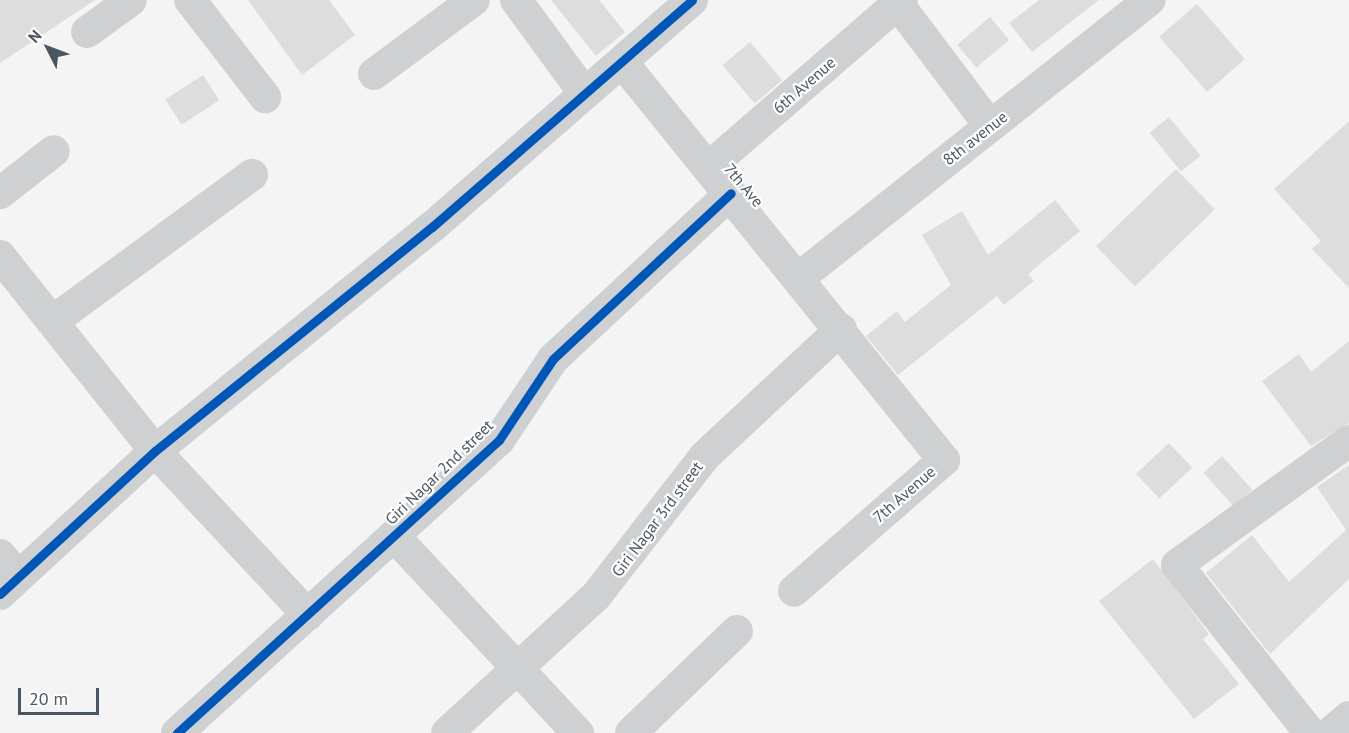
<!DOCTYPE html>
<style>
body{margin:0}
#map{position:relative;width:1349px;height:733px;overflow:hidden;background:#f4f4f4;font-family:"PT Sans",sans-serif}
div>[style]{position:absolute}
.building>*{inset:0;background:#ddddde;transform-origin:0 0}
.minor>*{height:32px;margin:-16px;padding:0 16px;transform-origin:16px;border-radius:16px;background:#ced0d2}
.cycleway>*{height:9px;margin:-4.5px;padding:0 4.5px;transform-origin:4.5px;border-radius:4.5px;background:#0057b8}
span{translate:-50% -50%;white-space:nowrap;text-align:center;line-height:1.15;-webkit-text-stroke:4.5px #fff;paint-order:stroke}
.street-label{font-size:16px;color:#4a5661}
.north{position:absolute;left:18px;top:18px;width:60px;height:60px;-webkit-text-stroke:4px #fff;paint-order:stroke;rotate:312deg;font-size:16px;font-weight:700;line-height:24px;text-align:center;color:#4a5661}
.north::after{content:'';display:block;margin:auto;width:21px;height:27px;background:#4a5661;clip-path:polygon(50% 0,100% 100%,50% 72%,0 100%)}
.scale{position:absolute;left:18px;top:688px;width:81px;height:27px;box-sizing:border-box;border:3px solid #4a5661;border-top:0;padding-left:8px;font-size:18px;line-height:21px;white-space:nowrap;color:#4a5661;-webkit-text-stroke:4px #fff;paint-order:stroke}
</style>
<div id="map">
<div class="building">
<i style="clip-path:polygon(0 0,95px 0,0 63px)"></i>
<i style="clip-path:polygon(248px 0,329px 0,355px 35px,302px 75px)"></i>
<i style="clip-path:polygon(551px 0,599px 0,625px 32px,596px 56px)"></i>
<i style="clip-path:polygon(1039px 0,1099px 0,1032px 52px,1009px 23px)"></i>
<i style="left:1197px;top:4px;width:73px;height:50px;rotate:49deg"></i>
<i style="left:990px;top:17px;width:30px;height:43px;rotate:50deg"></i>
<i style="left:750px;top:42px;width:50px;height:36px;rotate:50deg"></i>
<i style="left:203px;top:75px;width:30px;height:45px;rotate:57deg"></i>
<i style="left:1169px;top:117px;width:50px;height:25px;rotate:51deg"></i>
<i style="clip-path:polygon(1349px 121px,1349px 288px,1312px 249px,1321px 241px,1274px 189px)"></i>
<i style="left:1176px;top:169px;width:56px;height:111px;rotate:46deg"></i>
<i style="clip-path:polygon(1055px 200px,1080px 231px,1028px 274px,1034px 281px,1004px 305px,997px 296px,898px 375px,866px 336px,897px 311px,905px 322px,951px 285px,922px 235px,962px 211px,988px 255px)"></i>
<i style="clip-path:polygon(1349px 341px,1349px 423px,1311px 446px,1262px 381px,1299px 354px,1311px 372px)"></i>
<i style="left:1169px;top:443px;width:34px;height:45px;rotate:47deg"></i>
<i style="left:1222px;top:456px;width:45px;height:25px;rotate:48deg"></i>
<i style="clip-path:polygon(1349px 465px,1349px 579px,1270px 654px,1206px 573px,1252px 535px,1289px 582px,1346px 530px,1317px 487px)"></i>
<i style="clip-path:polygon(1153px 559px,1209px 634px,1203px 639px,1239px 684px,1194px 719px,1099px 601px)"></i>
</div>
<div class="minor">
<i style="left:190px;top:0;width:123px;rotate:52.3deg"></i>
<i style="left:516px;top:0;width:115px;rotate:53.8deg"></i>
<i style="left:895px;top:0;width:158px;rotate:53deg"></i>
<i style="left:87px;top:32px;width:54px;rotate:-36deg"></i>
<i style="left:622px;top:62px;width:512px;rotate:51.03deg"></i>
<i style="left:944px;top:460px;width:199px;rotate:138.9deg"></i>
<i style="left:374px;top:74px;width:124px;rotate:-36.5deg"></i>
<i style="left:709px;top:167px;width:255px;rotate:-40.9deg"></i>
<i style="left:0;top:193px;width:68px;rotate:-37.9deg"></i>
<i style="left:0;top:256px;width:249px;rotate:51.5deg"></i>
<i style="left:155px;top:451px;width:224px;rotate:47deg"></i>
<i style="left:800px;top:277px;width:446px;rotate:-38.4deg"></i>
<i style="left:53px;top:321px;width:247px;rotate:-36.3deg"></i>
<i style="left:394px;top:536px;width:270px;rotate:47deg"></i>
<i style="left:0;top:555px;width:28px;rotate:49deg"></i>
<i style="left:0;top:594px;width:211px;rotate:-42.7deg"></i>
<i style="left:155px;top:451px;width:356px;rotate:-39deg"></i>
<i style="left:432px;top:227px;width:345px;rotate:-41.1deg"></i>
<i style="left:177px;top:733px;width:435px;rotate:-42.3deg"></i>
<i style="left:499px;top:440px;width:97px;rotate:-56.3deg"></i>
<i style="left:553px;top:359px;width:243px;rotate:-43deg"></i>
<i style="left:447px;top:733px;width:202px;rotate:-42.6deg"></i>
<i style="left:596px;top:596px;width:177px;rotate:-52.1deg"></i>
<i style="left:705px;top:456px;width:186px;rotate:-43deg"></i>
<i style="left:631px;top:733px;width:147px;rotate:-43.9deg"></i>
<i style="left:1310px;top:733px;width:214px;rotate:-128.4deg"></i>
<i style="left:1177px;top:565px;width:212px;rotate:-35.8deg"></i>
<i style="left:1330px;top:733px;width:25px;rotate:-40deg"></i>
</div>
<div class="cycleway">
<i style="left:0;top:594px;width:211px;rotate:-42.7deg"></i>
<i style="left:155px;top:451px;width:356px;rotate:-39deg"></i>
<i style="left:432px;top:227px;width:345px;rotate:-41.1deg"></i>
<i style="left:177px;top:733px;width:435px;rotate:-42.3deg"></i>
<i style="left:499px;top:440px;width:97px;rotate:-56.3deg"></i>
<i style="left:553px;top:359px;width:243px;rotate:-43deg"></i>
</div>
<div class="street-label">
<span style="left:804px;top:85px;rotate:-41deg">6th Avenue</span>
<span style="left:975px;top:138px;rotate:-38deg">8th avenue</span>
<span style="left:744px;top:185px;rotate:50deg">7th Ave</span>
<span style="left:439px;top:472px;rotate:-44deg">Giri Nagar 2nd street</span>
<span style="left:904px;top:494px;rotate:-41deg">7th Avenue</span>
<span style="left:657px;top:519px;rotate:-53deg">Giri Nagar 3rd street</span>
</div>
<div class="north">N</div>
<div class="scale">20 m</div>
</div>
